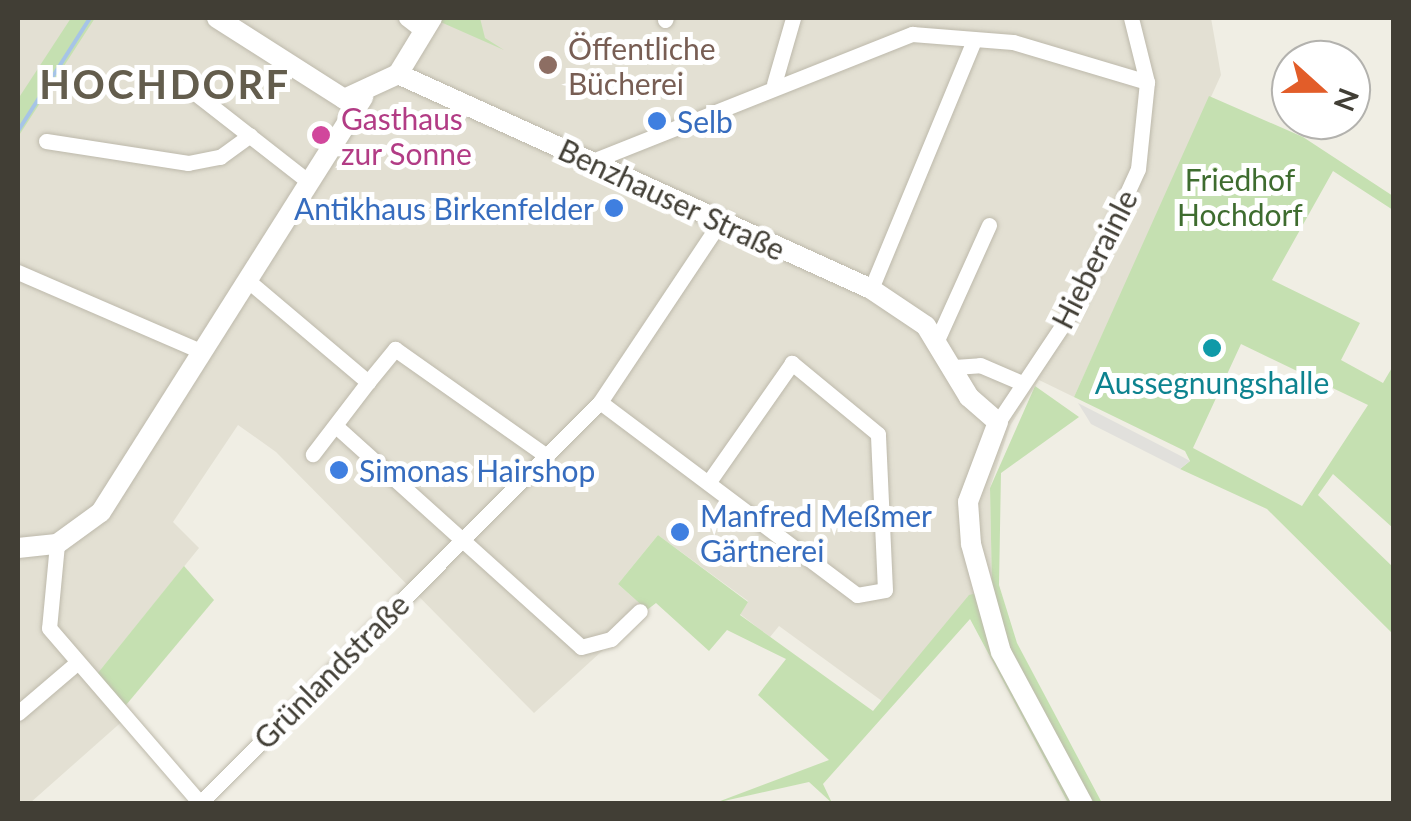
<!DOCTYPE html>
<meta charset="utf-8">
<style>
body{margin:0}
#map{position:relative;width:1411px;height:821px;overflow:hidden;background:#f0eee4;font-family:Lato,sans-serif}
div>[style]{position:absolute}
.residential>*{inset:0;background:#e3e0d3}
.green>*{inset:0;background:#c5e0b1}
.parking>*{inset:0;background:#e1e0dc}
.stream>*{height:4px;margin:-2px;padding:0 2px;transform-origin:2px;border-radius:2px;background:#a6c4e7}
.roads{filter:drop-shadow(0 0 2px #bdb9ab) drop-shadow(0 0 2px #bdb9ab)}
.minor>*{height:15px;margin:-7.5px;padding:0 7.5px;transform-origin:7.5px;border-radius:7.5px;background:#fff}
.tertiary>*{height:20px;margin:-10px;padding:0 10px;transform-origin:10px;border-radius:10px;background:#fff}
.dots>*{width:28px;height:28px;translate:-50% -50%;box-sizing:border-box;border:5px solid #fff;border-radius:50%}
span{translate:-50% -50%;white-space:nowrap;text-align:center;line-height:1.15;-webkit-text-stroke:10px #fff;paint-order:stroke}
.education-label{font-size:30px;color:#785e54}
.left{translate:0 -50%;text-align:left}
.hotel-label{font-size:30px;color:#b23c85}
.shop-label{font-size:30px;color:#366cbe}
.right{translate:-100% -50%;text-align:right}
.park-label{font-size:30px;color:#3e6c2f}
.street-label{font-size:30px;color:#413e35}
.culture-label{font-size:30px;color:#0d838f}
.district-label{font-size:40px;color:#635d4d;font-weight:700;letter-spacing:2.5px}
.frame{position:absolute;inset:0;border:20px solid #413e35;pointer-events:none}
.north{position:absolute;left:1271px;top:40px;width:100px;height:100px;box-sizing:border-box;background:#fff;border:2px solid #b3b2ae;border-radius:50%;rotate:111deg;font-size:28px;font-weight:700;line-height:40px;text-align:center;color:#413e35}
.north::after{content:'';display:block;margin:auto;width:35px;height:45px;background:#e25d29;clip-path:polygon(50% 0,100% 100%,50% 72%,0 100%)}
</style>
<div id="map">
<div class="residential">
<i style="clip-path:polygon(18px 18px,1211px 18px,1221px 75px,1074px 397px,1039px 380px,1010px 426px,990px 488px,992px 589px,969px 596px,882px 701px,779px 626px,770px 637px,740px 614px,748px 601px,658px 535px,618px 584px,647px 610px,534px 713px,276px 452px,238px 425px,173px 522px,199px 548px,93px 679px,126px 718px,30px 803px,18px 804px)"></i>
</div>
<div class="green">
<i style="clip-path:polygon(71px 18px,95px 18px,18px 137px,18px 99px)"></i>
<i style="clip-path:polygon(480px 18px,485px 38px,504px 50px,436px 20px)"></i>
<i style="clip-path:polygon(evenodd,1209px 96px,1303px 137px,1393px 196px,1393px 210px,1333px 171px,1272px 280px,1360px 323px,1341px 360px,1383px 383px,1393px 366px,1393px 528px,1333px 474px,1318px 495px,1393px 567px,1393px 634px,1267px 509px,1180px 469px,1190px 461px,1185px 451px,1074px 397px,1209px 96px,1241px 344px,1368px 405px,1302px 506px,1193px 448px,1241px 344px)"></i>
<i style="clip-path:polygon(1035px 386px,1079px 417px,1001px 473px,999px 585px,1017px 643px,1102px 803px,1068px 803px,970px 619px,823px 784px,832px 803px,809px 782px,715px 803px,829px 760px,758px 695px,786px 659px,727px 630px,709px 651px,656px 603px,647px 610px,618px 584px,658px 535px,748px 602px,740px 615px,873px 711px,969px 595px,992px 589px,990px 488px)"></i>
<i style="clip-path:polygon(184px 566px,214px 600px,121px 711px,93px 679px)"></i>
</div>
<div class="parking">
<i style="clip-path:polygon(1078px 403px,1179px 455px,1190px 461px,1180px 469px,1091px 424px)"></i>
</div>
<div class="stream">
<i style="left:18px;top:131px;width:134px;rotate:-57.5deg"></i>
</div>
<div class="roads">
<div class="minor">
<i style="left:406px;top:18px;width:23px;rotate:38deg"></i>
<i style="left:665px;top:20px;width:2px;rotate:-63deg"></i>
<i style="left:774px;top:84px;width:69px;rotate:-73.9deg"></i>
<i style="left:186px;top:86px;width:157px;rotate:38deg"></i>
<i style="left:46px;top:141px;width:144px;rotate:8.8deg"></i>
<i style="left:188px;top:163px;width:33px;rotate:-11deg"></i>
<i style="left:220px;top:157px;width:37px;rotate:-36deg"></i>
<i style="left:590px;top:162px;width:347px;rotate:-21.7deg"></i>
<i style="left:912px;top:34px;width:101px;rotate:4.5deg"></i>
<i style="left:1013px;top:42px;width:140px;rotate:16.6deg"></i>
<i style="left:18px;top:272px;width:194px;rotate:23.4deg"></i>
<i style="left:246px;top:279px;width:160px;rotate:40.2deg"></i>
<i style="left:368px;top:382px;width:91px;rotate:127.4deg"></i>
<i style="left:871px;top:289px;width:269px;rotate:-67.5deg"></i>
<i style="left:938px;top:338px;width:124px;rotate:-65.7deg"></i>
<i style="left:954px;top:367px;width:26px;rotate:-4deg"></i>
<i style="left:980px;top:365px;width:46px;rotate:23.2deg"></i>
<i style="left:368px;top:382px;width:43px;rotate:-50.7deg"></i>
<i style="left:395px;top:349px;width:184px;rotate:35.2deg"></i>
<i style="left:600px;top:402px;width:321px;rotate:36.9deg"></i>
<i style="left:857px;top:595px;width:28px;rotate:-10deg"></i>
<i style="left:885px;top:590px;width:156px;rotate:-92.6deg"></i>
<i style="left:878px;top:434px;width:112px;rotate:-140.5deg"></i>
<i style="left:792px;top:363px;width:146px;rotate:125deg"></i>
<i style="left:998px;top:422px;width:141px;rotate:-56.3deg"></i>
<i style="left:1076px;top:305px;width:149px;rotate:-65.5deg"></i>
<i style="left:1138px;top:169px;width:87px;rotate:-84.1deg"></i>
<i style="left:1147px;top:82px;width:66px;rotate:-104deg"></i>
<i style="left:338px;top:428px;width:327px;rotate:42deg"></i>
<i style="left:581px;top:647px;width:31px;rotate:-15deg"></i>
<i style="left:611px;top:639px;width:40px;rotate:-44deg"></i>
<i style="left:57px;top:544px;width:84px;rotate:95.4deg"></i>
<i style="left:49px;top:628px;width:233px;rotate:49.2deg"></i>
<i style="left:18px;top:713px;width:72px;rotate:-40.5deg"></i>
<i style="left:200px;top:803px;width:566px;rotate:-45.07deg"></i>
<i style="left:600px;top:402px;width:216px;rotate:-56.3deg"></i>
</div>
<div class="tertiary">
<i style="left:217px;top:18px;width:151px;rotate:32.5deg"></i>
<i style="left:344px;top:99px;width:60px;rotate:-24.8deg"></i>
<i style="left:398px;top:74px;width:66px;rotate:-58.7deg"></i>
<i style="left:398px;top:74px;width:520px;rotate:24.44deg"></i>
<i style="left:871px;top:289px;width:66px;rotate:33.9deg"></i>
<i style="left:926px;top:326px;width:83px;rotate:58.8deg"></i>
<i style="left:969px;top:397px;width:38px;rotate:41deg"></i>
<i style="left:998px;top:422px;width:85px;rotate:110.6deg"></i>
<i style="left:968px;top:502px;width:42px;rotate:85.9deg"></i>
<i style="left:971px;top:544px;width:112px;rotate:74.5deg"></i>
<i style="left:1001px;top:652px;width:173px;rotate:61.7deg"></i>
<i style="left:18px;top:548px;width:39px;rotate:-6deg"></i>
<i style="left:57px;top:544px;width:54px;rotate:-36deg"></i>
<i style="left:101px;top:512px;width:491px;rotate:-57.7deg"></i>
</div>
</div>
<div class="dots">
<i style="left:548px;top:65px;background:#8d6e63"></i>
<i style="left:657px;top:121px;background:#3f7fe0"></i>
<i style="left:321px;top:135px;background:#d1479c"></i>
<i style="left:614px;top:208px;background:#3f7fe0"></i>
<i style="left:1212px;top:348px;background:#0f9aa8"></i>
<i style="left:339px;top:470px;background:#3f7fe0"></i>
<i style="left:680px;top:532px;background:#3f7fe0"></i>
</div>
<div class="education-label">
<span class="left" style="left:568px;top:65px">Öffentliche<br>Bücherei</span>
</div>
<div class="hotel-label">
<span class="left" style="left:341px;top:135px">Gasthaus<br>zur Sonne</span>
</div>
<div class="shop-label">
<span class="left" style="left:677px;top:121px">Selb</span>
<span class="right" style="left:594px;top:208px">Antikhaus Birkenfelder</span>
<span class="left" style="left:359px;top:470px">Simonas Hairshop</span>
<span class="left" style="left:700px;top:532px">Manfred Meßmer<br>Gärtnerei</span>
</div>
<div class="park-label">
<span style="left:1240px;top:196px">Friedhof<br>Hochdorf</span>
</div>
<div class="street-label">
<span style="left:672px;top:199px;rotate:25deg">Benzhauser Straße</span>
<span style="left:1094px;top:259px;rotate:-63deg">Hieberainle</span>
<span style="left:331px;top:671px;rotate:-45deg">Grünlandstraße</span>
</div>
<div class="culture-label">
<span style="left:1212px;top:382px">Aussegnungshalle</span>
</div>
<div class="district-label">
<span style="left:165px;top:84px">HOCHDORF</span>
</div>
<div class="frame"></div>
<div class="north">N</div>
</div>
